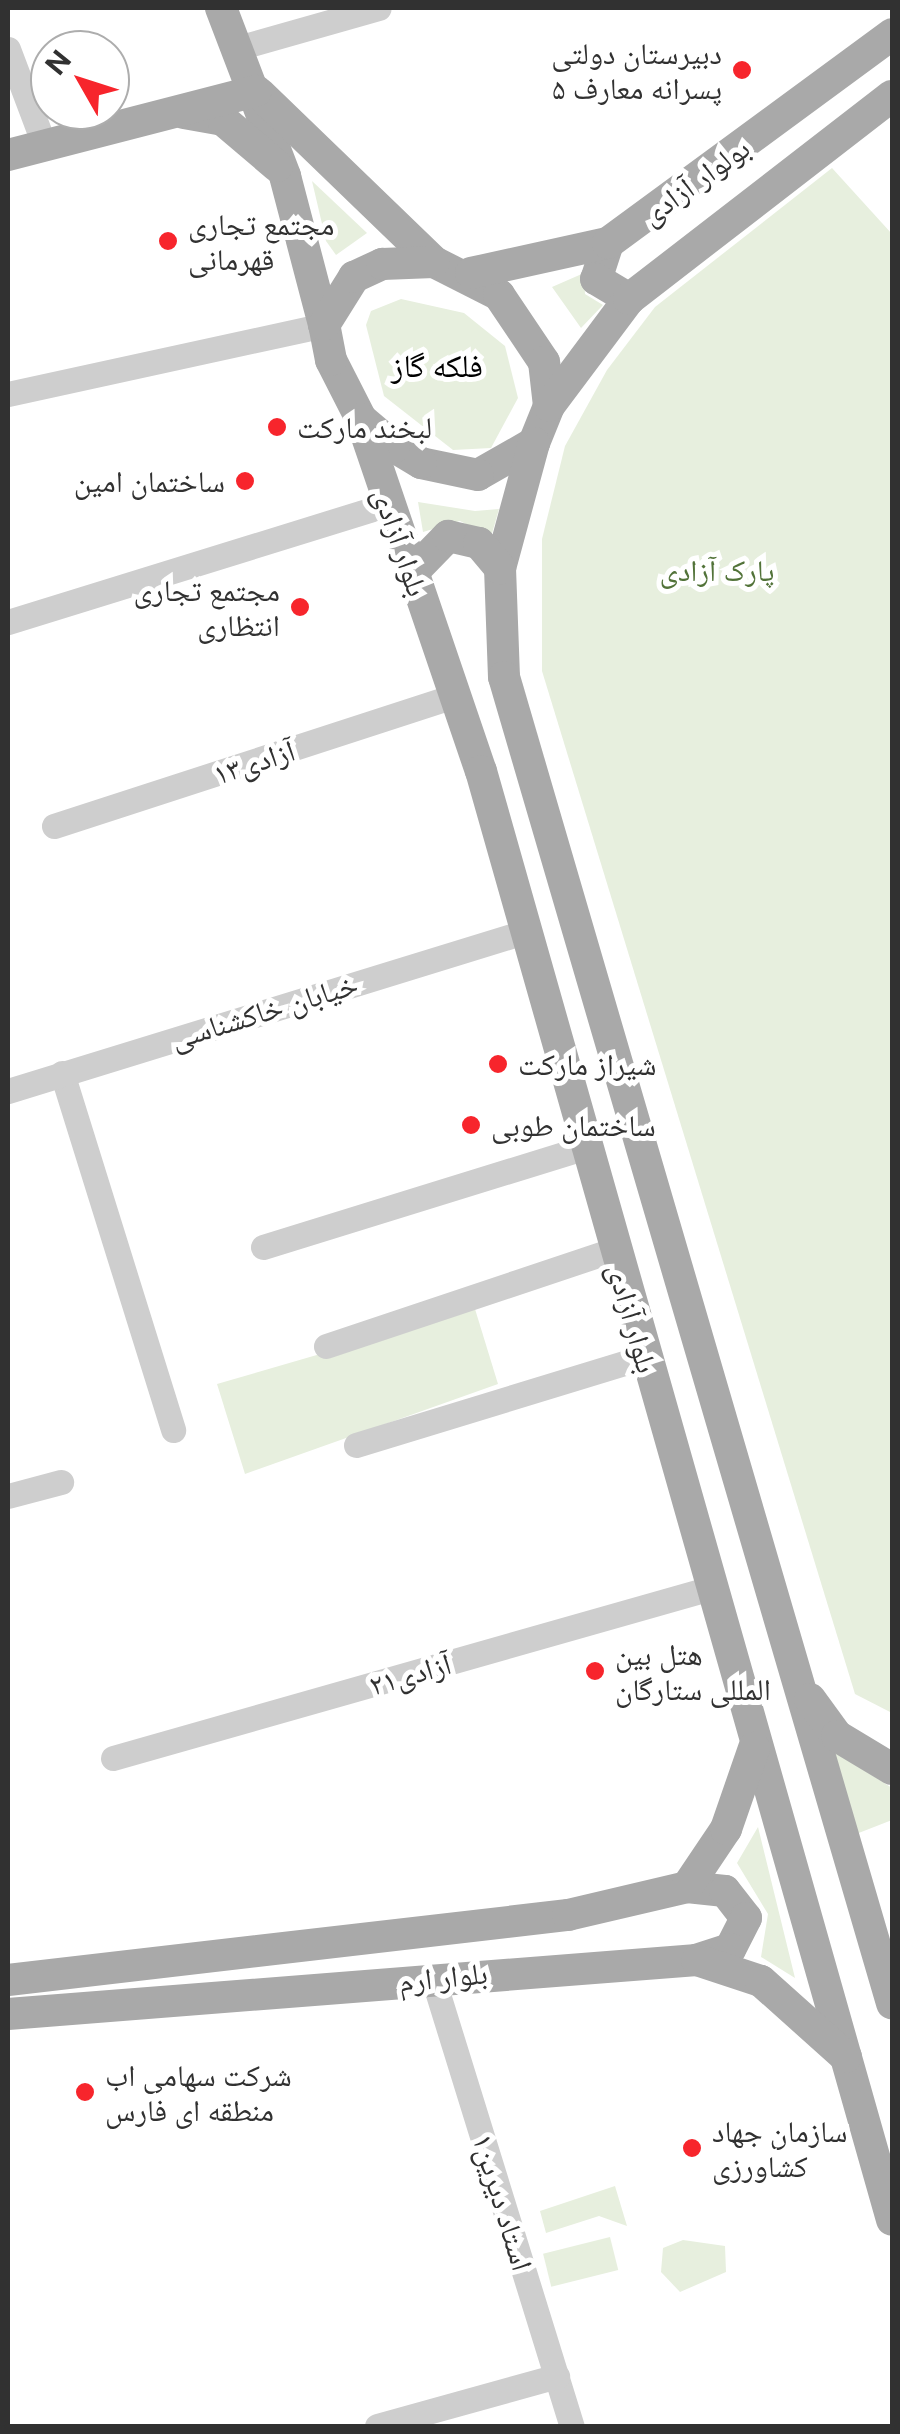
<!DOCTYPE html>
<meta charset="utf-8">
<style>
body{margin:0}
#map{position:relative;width:900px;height:2434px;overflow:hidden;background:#fff;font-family:"Public Sans","Noto Naskh Arabic",sans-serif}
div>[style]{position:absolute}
.green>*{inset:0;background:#e7efde;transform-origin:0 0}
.minor>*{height:25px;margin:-12.5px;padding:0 12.5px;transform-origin:12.5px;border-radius:12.5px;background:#cecece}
.major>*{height:32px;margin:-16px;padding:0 16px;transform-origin:16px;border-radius:16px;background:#a9a9a9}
.dots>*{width:28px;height:28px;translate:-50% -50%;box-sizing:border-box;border:5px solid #fff;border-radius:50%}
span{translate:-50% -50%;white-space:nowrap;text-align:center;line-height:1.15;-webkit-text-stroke:10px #fff;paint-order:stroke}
.poi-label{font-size:30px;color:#313131}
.right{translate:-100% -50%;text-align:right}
.left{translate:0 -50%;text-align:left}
.street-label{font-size:30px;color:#313131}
.park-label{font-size:30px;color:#527339}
.neighbourhood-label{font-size:32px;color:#000}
.frame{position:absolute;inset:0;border:10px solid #313131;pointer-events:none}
.north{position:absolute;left:30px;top:30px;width:100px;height:100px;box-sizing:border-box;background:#fff;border:2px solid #adadad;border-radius:50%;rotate:309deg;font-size:28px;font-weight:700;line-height:40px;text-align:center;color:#313131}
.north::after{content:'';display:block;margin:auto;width:35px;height:45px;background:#f7252c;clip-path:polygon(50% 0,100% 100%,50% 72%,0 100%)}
</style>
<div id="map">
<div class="green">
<i style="clip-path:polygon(832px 168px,892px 234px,892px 1713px,855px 1694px,542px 671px,542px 539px,565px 446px,607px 370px,655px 307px)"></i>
<i style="clip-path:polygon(312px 181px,367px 233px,336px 255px,326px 241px)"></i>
<i style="clip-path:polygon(584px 273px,585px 294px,603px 305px,581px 328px,552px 287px)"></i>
<i style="clip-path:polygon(401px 299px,464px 313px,505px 346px,518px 398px,491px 448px,453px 450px,384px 396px,366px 325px,371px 311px)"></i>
<i style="clip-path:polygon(418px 502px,475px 511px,499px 509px,491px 537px,460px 521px,423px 532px)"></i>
<i style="clip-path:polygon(475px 1309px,498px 1384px,245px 1474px,217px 1384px)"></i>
<i style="clip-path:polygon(818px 1741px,892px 1788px,892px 1820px,851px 1836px)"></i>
<i style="clip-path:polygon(758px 1827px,795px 1978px,761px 1957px,768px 1914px,737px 1863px)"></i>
<i style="clip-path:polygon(615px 2186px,627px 2226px,599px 2216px,546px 2233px,540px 2211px)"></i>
<i style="left:610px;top:2237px;width:34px;height:69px;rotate:76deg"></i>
<i style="clip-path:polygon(683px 2240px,725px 2246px,726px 2272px,680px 2292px,661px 2272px,663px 2248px)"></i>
</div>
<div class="minor">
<i style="left:241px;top:47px;width:143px;rotate:-15.8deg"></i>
<i style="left:8px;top:49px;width:105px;rotate:69.3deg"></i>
<i style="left:8px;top:394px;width:323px;rotate:-12.3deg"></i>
<i style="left:8px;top:622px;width:396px;rotate:-17.2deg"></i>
<i style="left:54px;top:826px;width:421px;rotate:-18deg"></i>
<i style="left:62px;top:1073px;width:374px;rotate:72.7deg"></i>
<i style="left:8px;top:1091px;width:537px;rotate:-17.12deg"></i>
<i style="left:263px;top:1247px;width:335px;rotate:-17.2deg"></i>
<i style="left:326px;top:1346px;width:303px;rotate:-18.5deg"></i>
<i style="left:356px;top:1445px;width:301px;rotate:-17deg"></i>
<i style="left:8px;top:1496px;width:55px;rotate:-14.8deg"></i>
<i style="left:113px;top:1758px;width:618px;rotate:-15.88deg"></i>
<i style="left:433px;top:1978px;width:469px;rotate:72.8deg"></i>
<i style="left:377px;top:2426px;width:187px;rotate:-15.5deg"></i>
</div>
<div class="major">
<i style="left:221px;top:8px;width:180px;rotate:69.1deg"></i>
<i style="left:285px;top:176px;width:154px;rotate:75.3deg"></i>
<i style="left:260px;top:94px;width:242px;rotate:44deg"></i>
<i style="left:184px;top:113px;width:40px;rotate:10deg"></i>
<i style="left:223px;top:120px;width:71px;rotate:40.4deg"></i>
<i style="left:8px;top:155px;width:256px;rotate:-14.5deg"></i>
<i style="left:608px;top:243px;width:38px;rotate:108deg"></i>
<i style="left:596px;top:279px;width:39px;rotate:31deg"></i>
<i style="left:434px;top:262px;width:73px;rotate:26.9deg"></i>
<i style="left:499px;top:295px;width:81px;rotate:56.1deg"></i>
<i style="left:544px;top:362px;width:44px;rotate:83.5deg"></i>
<i style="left:549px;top:406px;width:40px;rotate:112deg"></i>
<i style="left:534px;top:443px;width:64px;rotate:150.3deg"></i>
<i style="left:478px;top:475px;width:58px;rotate:-168.1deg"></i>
<i style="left:421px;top:463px;width:31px;rotate:-149deg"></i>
<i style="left:394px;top:447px;width:43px;rotate:-139.7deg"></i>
<i style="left:361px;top:419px;width:66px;rotate:-117deg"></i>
<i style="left:331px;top:360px;width:36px;rotate:-101deg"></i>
<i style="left:324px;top:325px;width:57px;rotate:-58deg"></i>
<i style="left:354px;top:277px;width:31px;rotate:-25deg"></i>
<i style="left:382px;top:264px;width:52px;rotate:-2.2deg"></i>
<i style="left:471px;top:273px;width:140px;rotate:-12.4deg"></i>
<i style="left:608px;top:243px;width:353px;rotate:-36.3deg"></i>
<i style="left:549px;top:406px;width:134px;rotate:-53.2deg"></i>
<i style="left:629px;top:299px;width:332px;rotate:-37.7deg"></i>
<i style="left:361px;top:419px;width:372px;rotate:71.2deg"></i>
<i style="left:481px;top:771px;width:1506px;rotate:74.16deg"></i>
<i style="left:534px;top:443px;width:130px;rotate:105.2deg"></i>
<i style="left:500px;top:568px;width:109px;rotate:87.9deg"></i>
<i style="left:504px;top:677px;width:1382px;rotate:73.69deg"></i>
<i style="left:412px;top:573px;width:52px;rotate:-45.8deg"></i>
<i style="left:448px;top:536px;width:32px;rotate:13deg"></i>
<i style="left:479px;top:543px;width:33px;rotate:50deg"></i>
<i style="left:810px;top:1699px;width:46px;rotate:53.9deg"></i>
<i style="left:837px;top:1736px;width:64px;rotate:31deg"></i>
<i style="left:687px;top:1887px;width:38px;rotate:6deg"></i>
<i style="left:725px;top:1891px;width:34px;rotate:52deg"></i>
<i style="left:746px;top:1918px;width:35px;rotate:117deg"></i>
<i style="left:730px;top:1949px;width:35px;rotate:162deg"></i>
<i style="left:8px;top:1980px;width:564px;rotate:-6.62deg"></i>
<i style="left:568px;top:1915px;width:122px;rotate:-13.2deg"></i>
<i style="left:687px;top:1887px;width:70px;rotate:-56.1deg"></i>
<i style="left:726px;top:1829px;width:86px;rotate:-70.9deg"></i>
<i style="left:8px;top:2014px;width:691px;rotate:-4.48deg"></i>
<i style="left:697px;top:1960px;width:67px;rotate:18.2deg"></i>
<i style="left:761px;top:1981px;width:114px;rotate:41.8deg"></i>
</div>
<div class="dots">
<i style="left:742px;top:70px;background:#f7252c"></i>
<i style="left:168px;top:241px;background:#f7252c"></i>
<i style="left:277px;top:427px;background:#f7252c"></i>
<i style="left:245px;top:481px;background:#f7252c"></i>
<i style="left:300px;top:607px;background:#f7252c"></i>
<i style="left:498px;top:1064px;background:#f7252c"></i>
<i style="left:471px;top:1125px;background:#f7252c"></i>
<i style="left:595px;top:1671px;background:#f7252c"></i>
<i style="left:85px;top:2092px;background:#f7252c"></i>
<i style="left:692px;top:2148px;background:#f7252c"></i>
</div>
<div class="poi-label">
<span class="right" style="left:722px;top:70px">دبیرستان دولتی<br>پسرانه معارف ۵</span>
<span class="left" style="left:188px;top:241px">مجتمع تجاری<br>قهرمانی</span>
<span class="left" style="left:297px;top:427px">لبخند مارکت</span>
<span class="right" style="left:225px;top:481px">ساختمان امین</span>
<span class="right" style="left:280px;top:607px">مجتمع تجاری<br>انتظاری</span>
<span class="left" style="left:518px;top:1064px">شیراز مارکت</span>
<span class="left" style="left:491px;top:1125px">ساختمان طوبی</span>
<span class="left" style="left:615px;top:1671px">هتل بین<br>المللی ستارگان</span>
<span class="left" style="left:105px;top:2092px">شرکت سهامی اب<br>منطقه ای فارس</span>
<span class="left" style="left:712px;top:2148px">سازمان جهاد<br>کشاورزی</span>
</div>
<div class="street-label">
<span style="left:695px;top:181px;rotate:-36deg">بولوار آزادی</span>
<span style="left:401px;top:542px;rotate:71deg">بلوار آزادی</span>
<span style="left:254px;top:762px;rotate:-18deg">آزادی۱۳</span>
<span style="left:264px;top:1011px;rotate:-17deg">خیابان خاکشناسی</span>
<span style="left:633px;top:1318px;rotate:74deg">بلوار آزادی</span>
<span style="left:410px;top:1674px;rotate:-16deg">آزادی۲۱</span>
<span style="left:443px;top:1977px;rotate:-6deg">بلوار ارم</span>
<span style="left:503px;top:2202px;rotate:73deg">استاد دیرین۱</span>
</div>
<div class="park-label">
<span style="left:717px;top:570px">پارک آزادی</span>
</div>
<div class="neighbourhood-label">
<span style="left:437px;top:366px">فلکه گاز</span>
</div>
<div class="frame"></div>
<div class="north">N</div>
</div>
